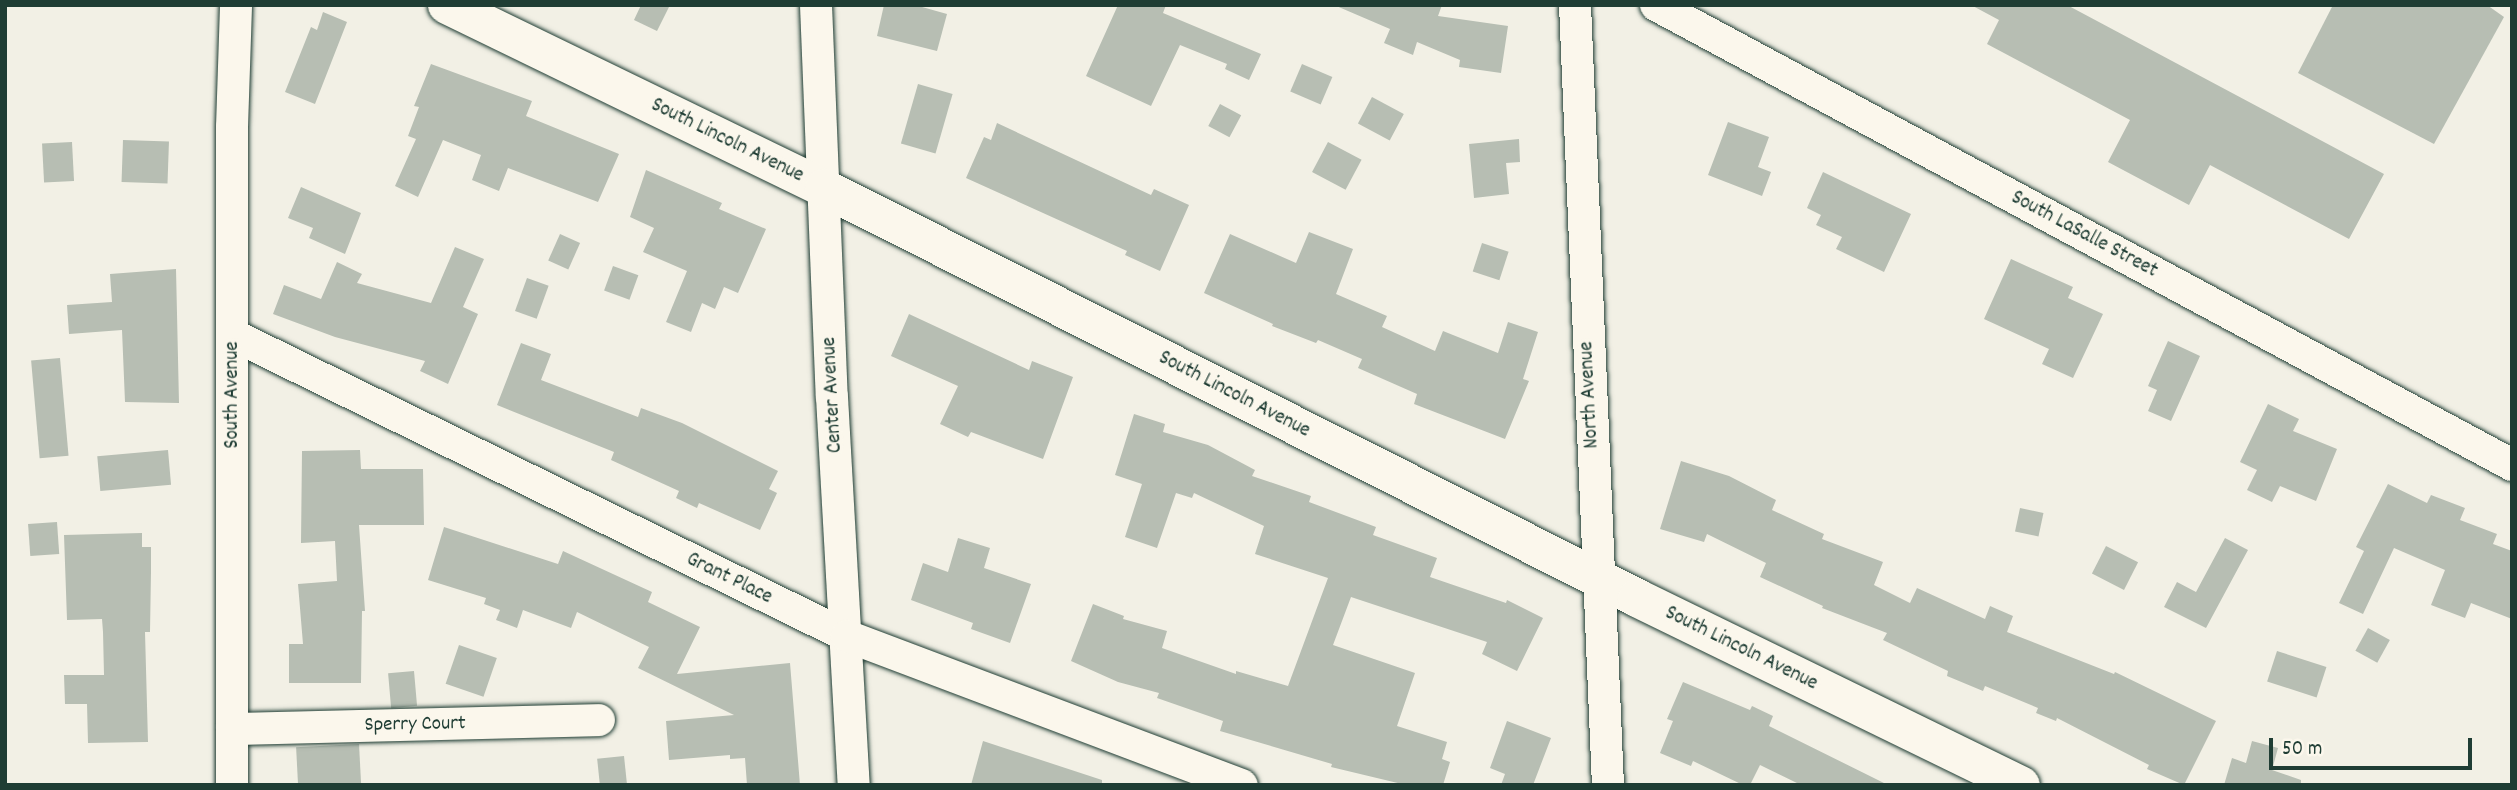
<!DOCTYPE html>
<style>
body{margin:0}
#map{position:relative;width:2517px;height:790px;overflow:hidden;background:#f2f0e5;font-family:Dekko,sans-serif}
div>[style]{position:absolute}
.building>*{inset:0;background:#b7beb3;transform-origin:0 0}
.roads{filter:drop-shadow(0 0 2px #1f3d34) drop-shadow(0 0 2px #1f3d34)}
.street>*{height:32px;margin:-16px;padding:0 16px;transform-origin:16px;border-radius:16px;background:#fbf7ec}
.secondary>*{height:38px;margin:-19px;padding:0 19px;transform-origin:19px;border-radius:19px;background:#fbf7ec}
span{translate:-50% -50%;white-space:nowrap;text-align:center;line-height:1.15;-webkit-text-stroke:7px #fbf7ec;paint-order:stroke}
.street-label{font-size:21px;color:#1f3d34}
.frame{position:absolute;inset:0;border:7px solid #1f3d34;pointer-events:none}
.scale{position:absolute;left:2269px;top:738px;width:203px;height:32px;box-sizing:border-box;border:4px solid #1f3d34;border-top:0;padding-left:9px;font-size:21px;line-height:24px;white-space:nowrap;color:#1f3d34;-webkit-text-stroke:5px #fbf7ec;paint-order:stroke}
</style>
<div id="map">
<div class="building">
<i style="clip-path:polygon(641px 5px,670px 5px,657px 31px,634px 20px)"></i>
<i style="clip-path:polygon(884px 5px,915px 5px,947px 14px,937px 51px,877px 36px)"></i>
<i style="clip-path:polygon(1118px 5px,1166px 5px,1163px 13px,1261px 54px,1249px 80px,1225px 69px,1227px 64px,1180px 45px,1151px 106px,1086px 76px)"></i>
<i style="clip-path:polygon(1334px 5px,1442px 5px,1438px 16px,1508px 26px,1501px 73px,1459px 67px,1460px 60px,1417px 42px,1413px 55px,1384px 43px,1390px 29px)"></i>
<i style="clip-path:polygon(1971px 5px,2067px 5px,2384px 174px,2349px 239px,2210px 165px,2189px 205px,2108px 162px,2130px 120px,1987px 44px,1999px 20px)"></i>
<i style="clip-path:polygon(2333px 5px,2487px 5px,2504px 17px,2434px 144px,2298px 73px)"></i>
<i style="clip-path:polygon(323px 12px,347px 22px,315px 104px,285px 92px,311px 27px,317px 30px)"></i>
<i style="clip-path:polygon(431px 64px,532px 101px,526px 116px,619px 154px,598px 202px,508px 168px,499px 191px,472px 180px,481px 155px,443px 140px,418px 197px,395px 186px,416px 139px,408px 136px,419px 107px,414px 106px)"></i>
<i style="left:1302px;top:64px;width:33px;height:30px;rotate:23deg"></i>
<i style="left:918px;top:84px;width:36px;height:62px;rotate:16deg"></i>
<i style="left:1372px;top:97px;width:36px;height:30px;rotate:28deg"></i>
<i style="left:1220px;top:104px;width:24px;height:25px;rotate:28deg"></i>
<i style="clip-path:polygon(1728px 122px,1769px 137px,1758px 167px,1771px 172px,1762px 196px,1708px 175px)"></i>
<i style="clip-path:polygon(997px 123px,1151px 195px,1154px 189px,1189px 205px,1160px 271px,1125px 255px,1127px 251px,966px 178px,984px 137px,991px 140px)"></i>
<i style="clip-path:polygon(1519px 139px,1520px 162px,1506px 163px,1509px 194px,1474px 198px,1469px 144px)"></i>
<i style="left:123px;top:140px;width:46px;height:42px;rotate:2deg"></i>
<i style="left:72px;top:142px;width:39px;height:30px;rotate:87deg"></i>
<i style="left:1328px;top:142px;width:38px;height:34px;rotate:28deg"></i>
<i style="clip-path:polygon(646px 170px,722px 203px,719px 209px,766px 229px,738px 293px,724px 287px,715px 309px,702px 303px,691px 332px,666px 322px,687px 271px,643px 252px,654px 228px,630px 217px)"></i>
<i style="clip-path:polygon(1823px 172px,1911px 214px,1884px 272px,1836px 249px,1842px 237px,1816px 225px,1821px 215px,1807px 208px)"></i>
<i style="clip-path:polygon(301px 187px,361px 213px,345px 254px,309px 238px,313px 228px,288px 218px)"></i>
<i style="clip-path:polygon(1309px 232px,1353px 249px,1336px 294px,1387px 316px,1382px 327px,1435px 351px,1443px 331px,1498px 353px,1508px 322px,1538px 332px,1523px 379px,1529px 381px,1505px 439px,1414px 404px,1417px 394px,1358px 368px,1362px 359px,1318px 340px,1316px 343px,1272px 326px,1273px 324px,1204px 293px,1230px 234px,1296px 263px)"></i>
<i style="left:560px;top:234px;width:22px;height:29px;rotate:24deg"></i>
<i style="left:1482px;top:243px;width:28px;height:30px;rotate:18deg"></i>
<i style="clip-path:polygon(455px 247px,484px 259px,463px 307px,478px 314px,448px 384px,420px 371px,425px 361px,335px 337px,273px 314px,284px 285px,321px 299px,337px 262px,362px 274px,357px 283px,431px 303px)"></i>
<i style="clip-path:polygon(2011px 259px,2073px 287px,2068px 298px,2103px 314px,2073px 378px,2042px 364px,2049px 349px,1984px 319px)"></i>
<i style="left:613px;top:266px;width:27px;height:26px;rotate:20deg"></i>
<i style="clip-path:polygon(176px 269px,179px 403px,125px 402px,122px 330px,69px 334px,67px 305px,112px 302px,110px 274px)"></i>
<i style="left:527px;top:278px;width:23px;height:35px;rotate:20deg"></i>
<i style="clip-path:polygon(909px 314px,1029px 370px,1032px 361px,1073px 377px,1043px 459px,971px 432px,968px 437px,940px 424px,958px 386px,891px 356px)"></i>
<i style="clip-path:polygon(2168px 341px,2200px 356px,2171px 421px,2148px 411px,2157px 390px,2148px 386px)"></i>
<i style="clip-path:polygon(521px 343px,551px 354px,541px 380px,638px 417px,641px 408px,682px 423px,778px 471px,769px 489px,777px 493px,760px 530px,699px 503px,697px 508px,676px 498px,679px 491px,611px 460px,614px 452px,497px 405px)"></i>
<i style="left:60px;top:358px;width:98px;height:29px;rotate:85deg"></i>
<i style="clip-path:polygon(2268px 404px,2299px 419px,2293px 431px,2337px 449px,2316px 501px,2280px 486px,2272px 502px,2247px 490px,2257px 470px,2240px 462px)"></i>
<i style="clip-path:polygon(1134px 414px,1165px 424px,1163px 432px,1208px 445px,1255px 470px,1252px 476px,1311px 496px,1309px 502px,1376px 527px,1373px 535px,1437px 558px,1430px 577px,1506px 603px,1507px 600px,1543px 618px,1517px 671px,1482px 654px,1487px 642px,1351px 597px,1333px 645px,1415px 673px,1397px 726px,1447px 742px,1442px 759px,1450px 762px,1443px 785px,1406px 785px,1331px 767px,1332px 764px,1220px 731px,1223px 721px,1157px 698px,1159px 693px,1118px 682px,1071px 661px,1093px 604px,1124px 616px,1123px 619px,1167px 631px,1162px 648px,1236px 674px,1236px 671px,1288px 686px,1328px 578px,1255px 554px,1264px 526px,1194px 493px,1192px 498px,1176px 493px,1157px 548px,1125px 537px,1142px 484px,1115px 475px)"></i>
<i style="left:168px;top:450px;width:35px;height:71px;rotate:85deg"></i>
<i style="clip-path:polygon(360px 450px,361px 469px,423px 469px,424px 525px,359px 525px,365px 611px,362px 611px,361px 683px,289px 683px,289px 644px,303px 644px,298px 584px,337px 581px,335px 541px,301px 543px,302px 451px)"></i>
<i style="clip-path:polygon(1681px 461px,1729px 476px,1776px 500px,1772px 510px,1824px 534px,1822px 539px,1883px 562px,1874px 585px,1910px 603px,1917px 588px,1985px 619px,1990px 606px,2013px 616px,2007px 632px,2114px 674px,2115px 672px,2216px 721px,2184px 785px,2147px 769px,2149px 765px,2057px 718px,2056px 721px,2036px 713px,2038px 708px,1985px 686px,1983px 691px,1947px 676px,1948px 671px,1883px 640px,1887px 633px,1822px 608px,1823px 606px,1760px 577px,1766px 563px,1707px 534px,1704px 542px,1660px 529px)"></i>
<i style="clip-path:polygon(2388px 484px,2427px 503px,2431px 495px,2465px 508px,2460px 520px,2497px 534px,2493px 544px,2512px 551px,2512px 619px,2471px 603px,2465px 618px,2431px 605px,2445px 570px,2394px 548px,2363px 614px,2339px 603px,2364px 551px,2356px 547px)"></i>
<i style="left:2020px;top:508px;width:24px;height:24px;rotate:12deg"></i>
<i style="left:57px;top:522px;width:32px;height:29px;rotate:86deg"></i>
<i style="clip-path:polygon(444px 527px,558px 564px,563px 551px,652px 592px,648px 602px,700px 627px,677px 674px,790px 663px,800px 785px,747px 785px,745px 758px,730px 759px,730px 755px,669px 760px,666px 721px,734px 715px,638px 668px,649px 647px,577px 612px,571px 628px,523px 610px,517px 628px,496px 620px,500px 610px,484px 604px,486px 598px,428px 580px)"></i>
<i style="clip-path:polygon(142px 533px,142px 547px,151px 547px,151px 572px,150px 632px,145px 632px,148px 742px,88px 743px,87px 704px,65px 704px,64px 675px,104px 675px,103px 632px,102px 619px,67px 620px,64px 535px)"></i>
<i style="clip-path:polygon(958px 538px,990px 548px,984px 568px,1031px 584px,1010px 643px,971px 629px,973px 623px,911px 600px,923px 563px,948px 572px)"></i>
<i style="clip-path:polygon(2225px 538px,2248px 550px,2206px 628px,2164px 607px,2177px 582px,2196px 592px)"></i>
<i style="left:2106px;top:546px;width:36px;height:31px;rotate:27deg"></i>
<i style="left:2368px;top:628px;width:25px;height:26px;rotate:29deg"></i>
<i style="left:459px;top:645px;width:40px;height:41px;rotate:19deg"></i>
<i style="left:2277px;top:651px;width:52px;height:32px;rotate:18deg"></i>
<i style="left:414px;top:671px;width:35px;height:26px;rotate:85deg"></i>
<i style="clip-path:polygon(1683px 682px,1750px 710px,1752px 706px,1773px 716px,1769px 726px,1888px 785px,1801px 785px,1760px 765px,1750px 785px,1743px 785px,1693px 761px,1691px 766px,1660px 753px,1673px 721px,1667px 719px)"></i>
<i style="clip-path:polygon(1507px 721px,1551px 738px,1533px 785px,1501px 785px,1505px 774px,1490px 768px)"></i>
<i style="clip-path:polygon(983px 741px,1102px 780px,1102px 785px,971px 785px)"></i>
<i style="clip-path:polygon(2252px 741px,2278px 748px,2272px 770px,2301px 780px,2301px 785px,2224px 785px,2232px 758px,2246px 763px)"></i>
<i style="left:359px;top:744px;width:41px;height:63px;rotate:87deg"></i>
<i style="left:624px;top:756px;width:29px;height:27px;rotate:84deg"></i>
</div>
<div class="roads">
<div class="street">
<i style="left:816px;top:5px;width:392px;rotate:87.7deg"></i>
<i style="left:832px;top:397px;width:389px;rotate:86.8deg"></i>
<i style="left:1575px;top:5px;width:781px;rotate:87.58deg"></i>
<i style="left:1656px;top:5px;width:972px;rotate:28.25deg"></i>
<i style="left:233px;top:335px;width:684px;rotate:26.12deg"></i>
<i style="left:847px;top:636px;width:422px;rotate:20.7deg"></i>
<i style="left:232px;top:729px;width:367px;rotate:-1.4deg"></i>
<i style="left:232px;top:785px;width:658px;rotate:-90deg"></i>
<i style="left:232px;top:127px;width:122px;rotate:-88.1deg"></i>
</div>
<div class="secondary">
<i style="left:447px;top:5px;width:419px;rotate:25.9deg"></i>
<i style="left:824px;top:188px;width:911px;rotate:26.76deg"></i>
<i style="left:1637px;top:598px;width:427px;rotate:26deg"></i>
</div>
</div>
<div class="street-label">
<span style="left:727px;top:141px;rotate:26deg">South Lincoln Avenue</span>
<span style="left:2084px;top:235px;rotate:28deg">South LaSalle Street</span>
<span style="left:233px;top:395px;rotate:-90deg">South Avenue</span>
<span style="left:833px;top:395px;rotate:-93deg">Center Avenue</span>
<span style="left:1234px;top:395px;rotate:27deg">South Lincoln Avenue</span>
<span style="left:1590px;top:395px;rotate:-93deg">North Avenue</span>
<span style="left:729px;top:579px;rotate:26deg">Grant Place</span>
<span style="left:1741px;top:649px;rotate:26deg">South Lincoln Avenue</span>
<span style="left:415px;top:725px;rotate:-1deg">Sperry Court</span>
</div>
<div class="frame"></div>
<div class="scale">50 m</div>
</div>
